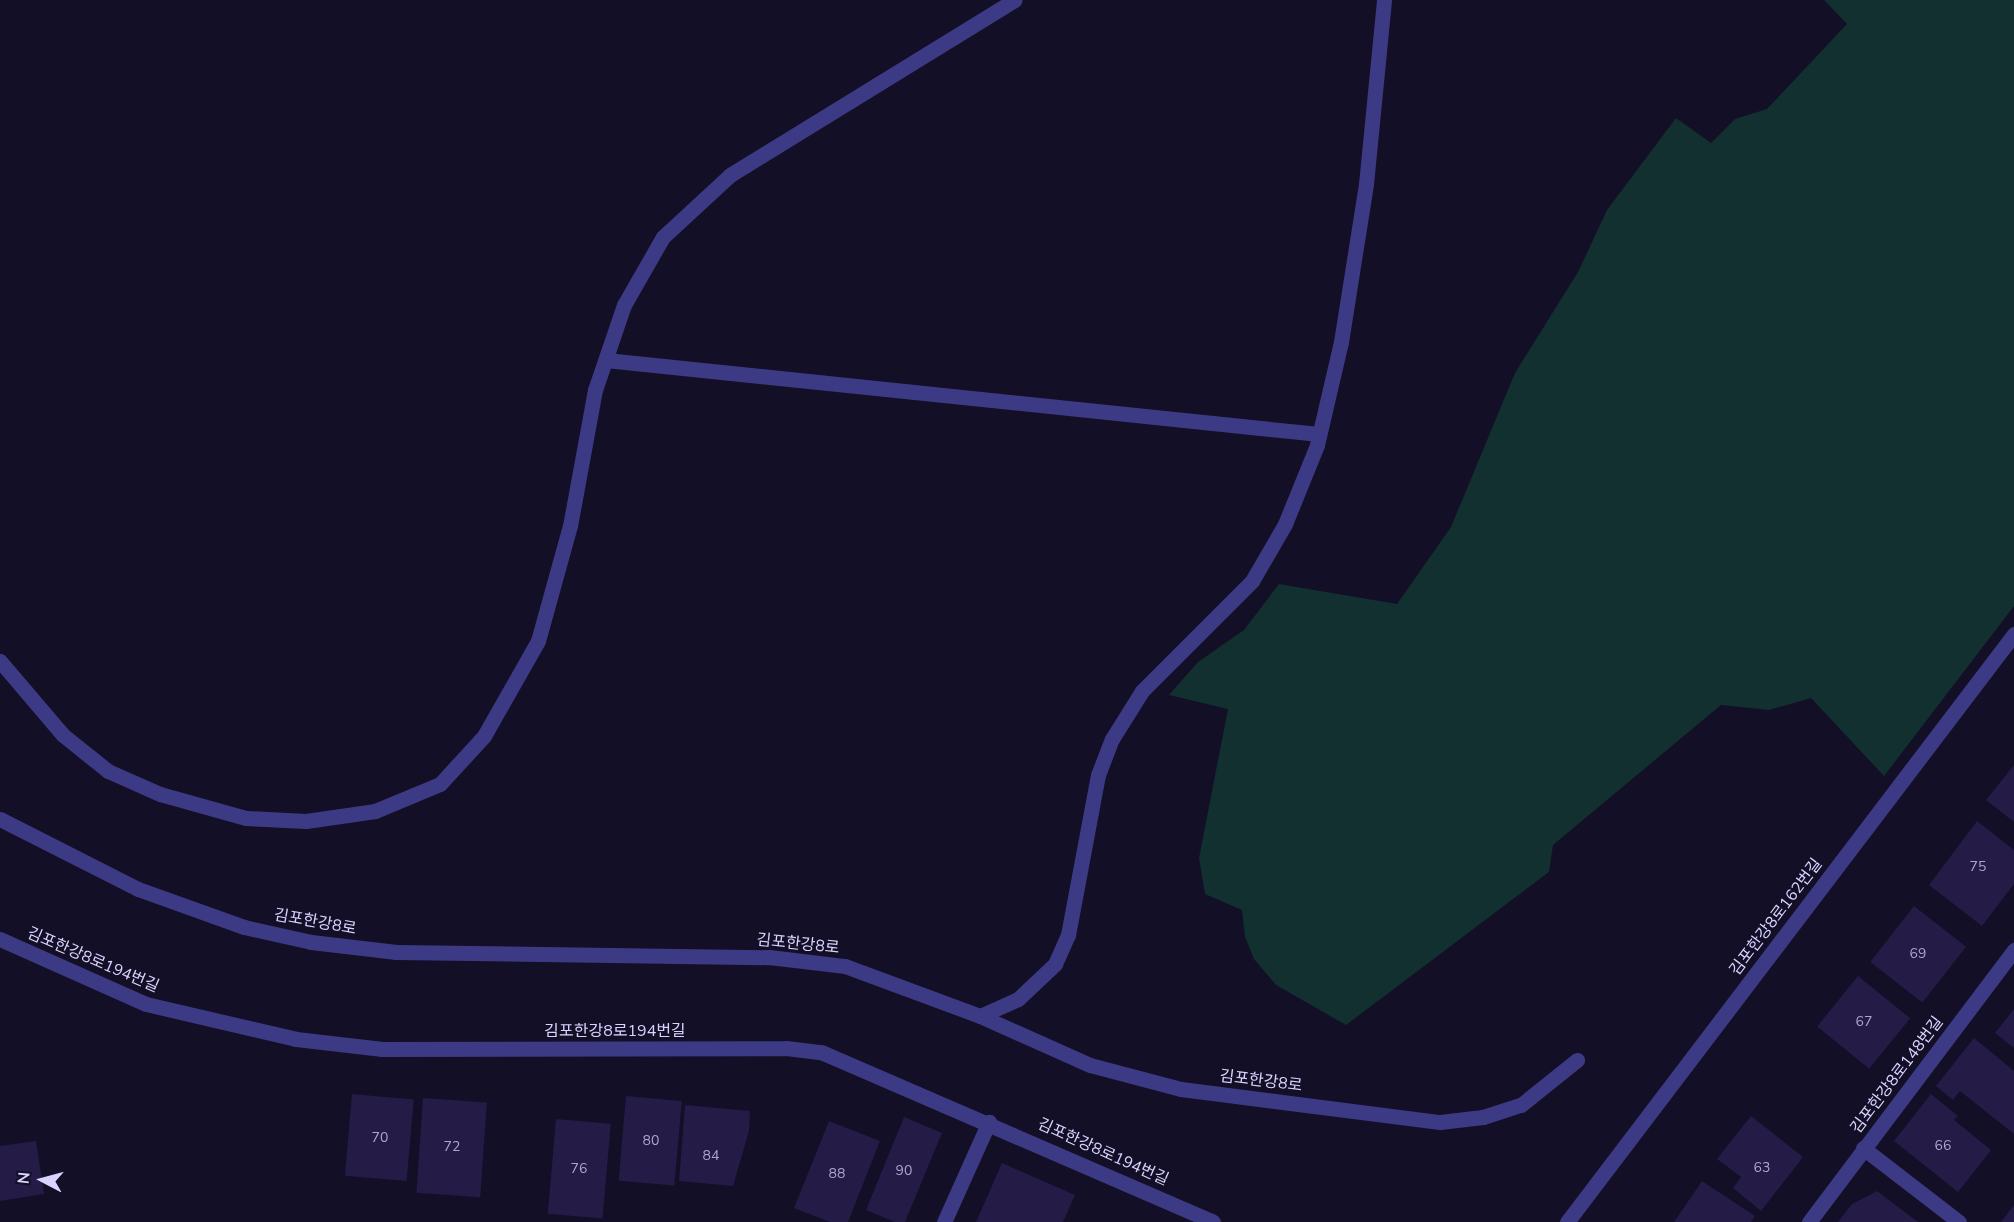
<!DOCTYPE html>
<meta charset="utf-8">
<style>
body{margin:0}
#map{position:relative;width:2014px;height:1222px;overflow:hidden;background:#130f26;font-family:"Nunito Sans","Noto Sans KR",sans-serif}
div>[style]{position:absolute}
.green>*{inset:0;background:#12302f}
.building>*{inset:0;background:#241b47;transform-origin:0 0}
.minor>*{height:15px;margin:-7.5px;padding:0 7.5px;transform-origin:7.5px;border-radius:7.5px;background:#3d3a85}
span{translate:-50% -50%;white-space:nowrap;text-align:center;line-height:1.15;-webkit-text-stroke:4.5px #130f26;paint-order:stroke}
.number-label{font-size:14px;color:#aca6d1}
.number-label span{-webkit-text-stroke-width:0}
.street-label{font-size:16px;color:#d9d4ff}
.north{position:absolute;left:12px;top:1150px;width:60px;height:60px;-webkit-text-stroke:4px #130f26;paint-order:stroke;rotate:276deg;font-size:16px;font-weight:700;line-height:24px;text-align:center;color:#d9d4ff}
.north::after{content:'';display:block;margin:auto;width:21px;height:27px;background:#d9d4ff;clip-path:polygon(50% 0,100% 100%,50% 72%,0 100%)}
</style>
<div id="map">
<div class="green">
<i style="clip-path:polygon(1824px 0,2014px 0,2014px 606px,1884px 776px,1811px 698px,1769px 710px,1721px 705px,1553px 845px,1549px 872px,1346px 1025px,1276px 985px,1254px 959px,1245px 937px,1242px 910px,1205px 894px,1199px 858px,1228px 709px,1169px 695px,1198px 662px,1244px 630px,1279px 584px,1397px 604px,1451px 527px,1515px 373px,1578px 272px,1607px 210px,1676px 118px,1711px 143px,1735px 119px,1767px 109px,1847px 24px)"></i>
</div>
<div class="building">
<i style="clip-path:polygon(2014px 765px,2014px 822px,1986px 800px)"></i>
<i style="clip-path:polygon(1977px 821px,2014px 850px,2014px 884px,1982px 926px,1929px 885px)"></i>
<i style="left:1914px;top:906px;width:66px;height:71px;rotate:38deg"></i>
<i style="left:1858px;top:976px;width:67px;height:65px;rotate:39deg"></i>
<i style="clip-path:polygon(2014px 1009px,2014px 1048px,1995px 1033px)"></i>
<i style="clip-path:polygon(1974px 1038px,2014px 1071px,2014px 1134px,1960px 1091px,1953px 1100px,1936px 1086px)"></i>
<i style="left:352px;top:1094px;width:62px;height:82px;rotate:5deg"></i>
<i style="clip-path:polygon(1931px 1094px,1958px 1116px,1954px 1120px,1991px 1150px,1958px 1192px,1894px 1141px)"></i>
<i style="left:626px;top:1096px;width:56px;height:85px;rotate:5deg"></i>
<i style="left:423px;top:1098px;width:64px;height:95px;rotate:4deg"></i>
<i style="clip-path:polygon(685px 1105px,750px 1111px,749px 1131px,733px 1186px,679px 1181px)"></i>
<i style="clip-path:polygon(1751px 1116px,1803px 1157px,1761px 1211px,1733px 1188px,1741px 1177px,1717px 1159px)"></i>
<i style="clip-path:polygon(904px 1117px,942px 1133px,905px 1222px,895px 1222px,866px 1210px)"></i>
<i style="left:556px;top:1119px;width:55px;height:95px;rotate:5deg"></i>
<i style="clip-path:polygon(829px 1121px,880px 1141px,848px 1222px,830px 1222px,794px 1208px)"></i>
<i style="clip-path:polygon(36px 1141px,44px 1194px,0 1201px,0 1146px)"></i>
<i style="clip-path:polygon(1002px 1163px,1075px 1195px,1063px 1222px,976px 1222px)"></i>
<i style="clip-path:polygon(1702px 1181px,1755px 1216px,1751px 1222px,1674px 1222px)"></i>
<i style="clip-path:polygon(1877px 1191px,1918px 1222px,1838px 1222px,1852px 1204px)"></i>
<i style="clip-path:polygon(2014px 1205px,2014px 1222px,2001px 1222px)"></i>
</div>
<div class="minor">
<i style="left:606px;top:360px;width:717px;rotate:5.93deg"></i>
<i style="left:0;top:661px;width:97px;rotate:49.6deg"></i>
<i style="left:63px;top:735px;width:58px;rotate:38.7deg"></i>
<i style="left:108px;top:771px;width:57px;rotate:23.9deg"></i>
<i style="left:160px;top:794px;width:89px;rotate:15.6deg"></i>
<i style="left:246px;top:818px;width:60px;rotate:2.9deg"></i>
<i style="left:306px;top:821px;width:70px;rotate:-8.2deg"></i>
<i style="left:375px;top:811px;width:70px;rotate:-22.6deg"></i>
<i style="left:440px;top:784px;width:65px;rotate:-47.5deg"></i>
<i style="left:484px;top:736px;width:109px;rotate:-60.4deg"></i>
<i style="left:538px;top:641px;width:119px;rotate:-74.5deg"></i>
<i style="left:570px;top:526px;width:138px;rotate:-79.6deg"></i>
<i style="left:595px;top:390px;width:90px;rotate:-71.2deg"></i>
<i style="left:624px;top:305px;width:78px;rotate:-60.2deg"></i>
<i style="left:663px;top:237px;width:91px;rotate:-42.8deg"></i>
<i style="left:730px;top:175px;width:334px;rotate:-31.6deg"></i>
<i style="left:0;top:819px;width:155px;rotate:26.9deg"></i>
<i style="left:138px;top:889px;width:113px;rotate:19.7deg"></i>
<i style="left:244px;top:927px;width:69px;rotate:12.6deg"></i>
<i style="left:311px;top:942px;width:86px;rotate:6.7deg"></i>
<i style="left:396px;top:952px;width:373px;rotate:0.8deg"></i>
<i style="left:769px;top:957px;width:77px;rotate:6.8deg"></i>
<i style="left:845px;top:966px;width:144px;rotate:20.3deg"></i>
<i style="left:980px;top:1016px;width:120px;rotate:24deg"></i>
<i style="left:1090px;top:1065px;width:94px;rotate:14.8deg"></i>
<i style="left:1181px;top:1089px;width:261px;rotate:7.3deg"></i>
<i style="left:1440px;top:1122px;width:43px;rotate:-6.6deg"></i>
<i style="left:1483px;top:1117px;width:40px;rotate:-18deg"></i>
<i style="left:1521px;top:1105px;width:72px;rotate:-38.8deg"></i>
<i style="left:0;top:939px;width:160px;rotate:24deg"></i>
<i style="left:146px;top:1004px;width:154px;rotate:13.1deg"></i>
<i style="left:296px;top:1039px;width:87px;rotate:6.6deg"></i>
<i style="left:382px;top:1049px;width:404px;rotate:-0.1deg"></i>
<i style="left:786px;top:1048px;width:35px;rotate:7deg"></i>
<i style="left:821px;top:1052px;width:427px;rotate:23.4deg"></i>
<i style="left:980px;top:1016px;width:42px;rotate:-24.1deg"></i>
<i style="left:1018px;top:999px;width:51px;rotate:-43.4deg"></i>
<i style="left:1055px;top:964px;width:32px;rotate:-66deg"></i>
<i style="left:1068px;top:935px;width:163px;rotate:-79.4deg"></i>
<i style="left:1098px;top:775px;width:39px;rotate:-69deg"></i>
<i style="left:1112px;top:739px;width:57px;rotate:-58deg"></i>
<i style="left:1142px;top:691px;width:156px;rotate:-45deg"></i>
<i style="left:1252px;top:581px;width:66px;rotate:-59.9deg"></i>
<i style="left:1285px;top:524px;width:85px;rotate:-67.9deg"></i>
<i style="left:1317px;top:445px;width:106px;rotate:-76.9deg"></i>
<i style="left:1341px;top:342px;width:160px;rotate:-81deg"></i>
<i style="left:1366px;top:184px;width:185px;rotate:-84.4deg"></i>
<i style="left:1863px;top:1148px;width:121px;rotate:37.6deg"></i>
<i style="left:944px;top:1222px;width:110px;rotate:-65.8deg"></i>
<i style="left:1567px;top:1222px;width:739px;rotate:-52.76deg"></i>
<i style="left:1809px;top:1222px;width:341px;rotate:-53deg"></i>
</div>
<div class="number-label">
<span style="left:1978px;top:867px">75</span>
<span style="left:1918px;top:954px">69</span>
<span style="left:1864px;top:1022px">67</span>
<span style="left:380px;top:1138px">70</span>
<span style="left:651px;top:1141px">80</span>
<span style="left:1943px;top:1146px">66</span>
<span style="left:452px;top:1147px">72</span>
<span style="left:711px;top:1156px">84</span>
<span style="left:1762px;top:1168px">63</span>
<span style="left:579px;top:1169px">76</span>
<span style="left:904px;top:1171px">90</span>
<span style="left:837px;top:1174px">88</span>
</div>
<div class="street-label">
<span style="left:1776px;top:917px;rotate:-53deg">김포한강8로162번길</span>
<span style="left:315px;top:922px;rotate:10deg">김포한강8로</span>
<span style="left:798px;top:944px;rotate:6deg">김포한강8로</span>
<span style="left:93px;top:960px;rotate:23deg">김포한강8로194번길</span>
<span style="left:615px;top:1031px">김포한강8로194번길</span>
<span style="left:1897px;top:1075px;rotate:-53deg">김포한강8로148번길</span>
<span style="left:1261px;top:1081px;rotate:7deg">김포한강8로</span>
<span style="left:1103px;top:1152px;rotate:24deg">김포한강8로194번길</span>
</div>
<div class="north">N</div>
</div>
